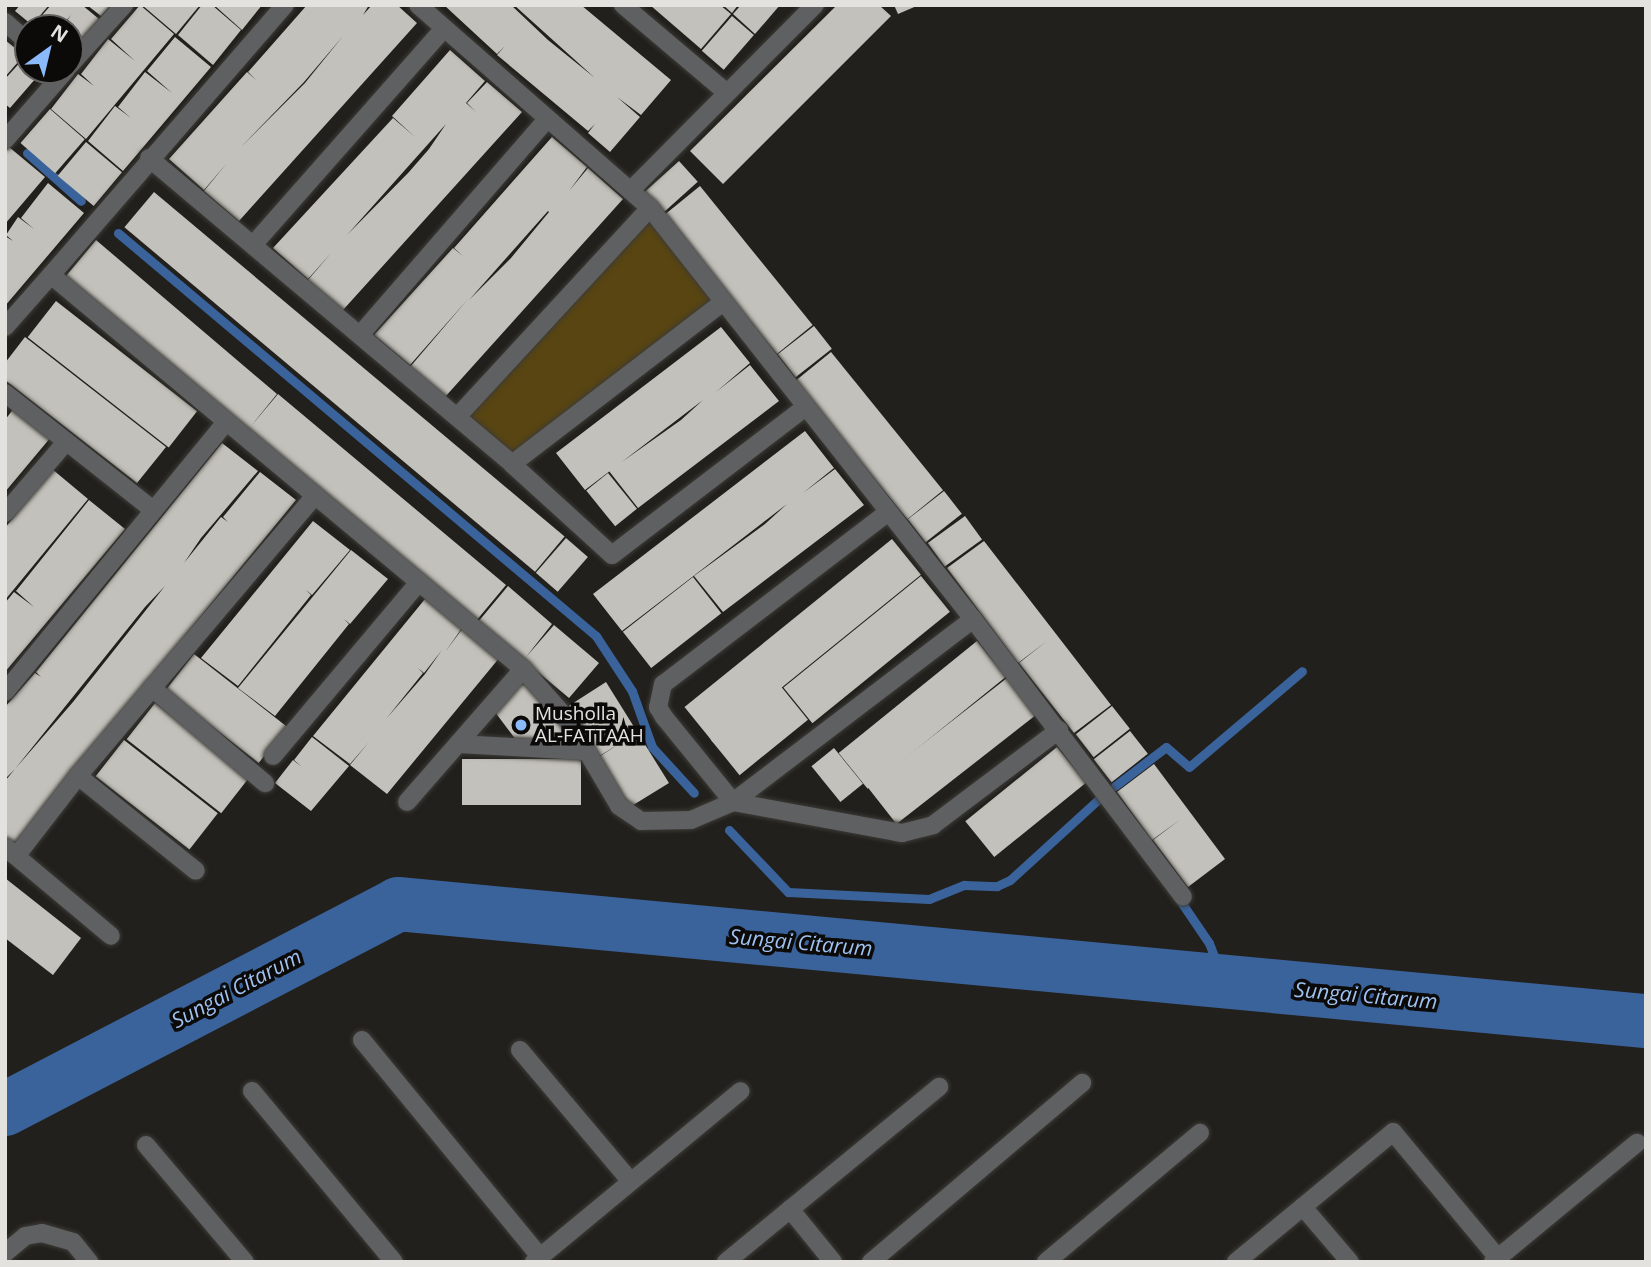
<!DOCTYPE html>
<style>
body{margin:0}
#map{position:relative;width:1651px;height:1267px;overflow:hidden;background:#22201c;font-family:"Open Sans",sans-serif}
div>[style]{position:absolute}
.green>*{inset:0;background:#584512}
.stream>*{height:9px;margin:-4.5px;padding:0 4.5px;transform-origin:4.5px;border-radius:4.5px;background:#3a639b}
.river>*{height:54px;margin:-27px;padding:0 27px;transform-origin:27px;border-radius:27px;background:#3a639b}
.building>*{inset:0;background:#c3c1bb;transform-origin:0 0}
.roads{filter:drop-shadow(0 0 2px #3d3b37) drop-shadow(0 0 2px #3d3b37)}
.minor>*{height:18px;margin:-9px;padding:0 9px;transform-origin:9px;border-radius:9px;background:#5f6062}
.dots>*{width:19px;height:19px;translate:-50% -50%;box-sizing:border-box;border:4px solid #0b0a08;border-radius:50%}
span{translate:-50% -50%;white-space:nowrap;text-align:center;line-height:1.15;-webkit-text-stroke:7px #0b0a08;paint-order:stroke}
.poi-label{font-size:19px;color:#e3e2df}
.left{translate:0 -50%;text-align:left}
.water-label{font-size:21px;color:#9fc2f2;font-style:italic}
.frame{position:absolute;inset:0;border:7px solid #e3e2df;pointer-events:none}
.north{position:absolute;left:14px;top:14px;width:70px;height:70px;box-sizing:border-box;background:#0b0a08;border:2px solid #61605e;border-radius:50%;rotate:34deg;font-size:19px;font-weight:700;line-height:28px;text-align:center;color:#e3e2df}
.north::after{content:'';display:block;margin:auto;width:24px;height:32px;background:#8abafc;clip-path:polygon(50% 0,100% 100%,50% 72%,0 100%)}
</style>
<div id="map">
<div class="green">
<i style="clip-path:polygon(650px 208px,723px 302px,512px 464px,457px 417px)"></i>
</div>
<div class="stream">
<i style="left:27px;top:153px;width:72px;rotate:41.6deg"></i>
<i style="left:118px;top:233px;width:625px;rotate:40.13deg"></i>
<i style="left:596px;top:636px;width:66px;rotate:56.8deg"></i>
<i style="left:632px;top:691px;width:59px;rotate:70.3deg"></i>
<i style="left:652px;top:747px;width:62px;rotate:47.6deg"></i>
<i style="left:1115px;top:786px;width:64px;rotate:-37.4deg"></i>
<i style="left:1166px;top:747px;width:30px;rotate:41deg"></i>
<i style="left:1189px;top:767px;width:148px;rotate:-40.3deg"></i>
<i style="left:729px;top:830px;width:86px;rotate:46.4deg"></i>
<i style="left:788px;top:892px;width:141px;rotate:2.8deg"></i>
<i style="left:929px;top:899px;width:38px;rotate:-22deg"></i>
<i style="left:964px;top:885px;width:33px;rotate:2deg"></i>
<i style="left:997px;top:886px;width:14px;rotate:-25deg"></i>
<i style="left:1010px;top:880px;width:125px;rotate:-42.4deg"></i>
<i style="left:1102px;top:796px;width:6px;rotate:59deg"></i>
<i style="left:1177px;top:896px;width:57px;rotate:55.8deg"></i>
<i style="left:1209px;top:943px;width:42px;rotate:69deg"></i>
</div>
<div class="river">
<i style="left:5px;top:1109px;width:443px;rotate:-27.5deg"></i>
<i style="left:398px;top:904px;width:1253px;rotate:5.36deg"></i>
</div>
<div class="building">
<i style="clip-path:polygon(20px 5px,49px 5px,32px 25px,15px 11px)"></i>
<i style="clip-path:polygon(51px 5px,82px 5px,99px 19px,70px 52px,70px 28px,62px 28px,71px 15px,60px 28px,31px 28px)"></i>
<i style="clip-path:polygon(87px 5px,111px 5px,101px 16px)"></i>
<i style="clip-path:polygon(140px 5px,174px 34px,86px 139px,51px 109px,78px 74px,94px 86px,81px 74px,108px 39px,135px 61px,111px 39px)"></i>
<i style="clip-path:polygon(142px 5px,200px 5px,176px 34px)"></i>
<i style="clip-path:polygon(202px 5px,212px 5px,241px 30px,213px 65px,178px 35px)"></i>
<i style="clip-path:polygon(214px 5px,262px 5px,242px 30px)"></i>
<i style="clip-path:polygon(evenodd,307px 5px,369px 5px,363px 15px,372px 5px,397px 5px,417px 23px,239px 221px,204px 191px,227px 163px,204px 190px,169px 159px,247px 72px,257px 81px,248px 72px,307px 5px,343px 36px,305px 83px,242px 146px,304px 82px,343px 36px)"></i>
<i style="clip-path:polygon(444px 5px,511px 5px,548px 40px,595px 78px,514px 5px,581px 5px,671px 80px,641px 115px,617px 97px,640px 117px,610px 152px,588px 133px,595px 124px,588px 131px,497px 55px,505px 46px,497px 54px)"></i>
<i style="clip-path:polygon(650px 5px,720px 5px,731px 14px,701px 49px)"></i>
<i style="clip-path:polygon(723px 5px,738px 5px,732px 13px)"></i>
<i style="clip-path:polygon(741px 5px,780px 5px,755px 34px,733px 14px)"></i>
<i style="clip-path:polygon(837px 5px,879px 5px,891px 16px,723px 184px,690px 151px)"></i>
<i style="clip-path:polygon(894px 5px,919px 5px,898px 14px)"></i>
<i style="left:732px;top:16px;width:29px;height:46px;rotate:41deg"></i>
<i style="clip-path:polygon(175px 37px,211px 67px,123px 171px,88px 141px,115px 106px,131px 118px,118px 107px,145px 72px,172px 93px,147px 71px)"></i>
<i style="clip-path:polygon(5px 40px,24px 55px,5px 77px)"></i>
<i style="clip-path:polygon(evenodd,450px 50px,485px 81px,466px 103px,476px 112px,467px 103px,487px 82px,522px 112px,343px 310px,308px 280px,332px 252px,308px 279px,273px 248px,393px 118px,415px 137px,392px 116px,450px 50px,446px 124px,429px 149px,409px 172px,347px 235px,446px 124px)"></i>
<i style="clip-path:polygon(25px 57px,28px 70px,43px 70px,10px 108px,5px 104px,5px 79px)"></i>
<i style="left:50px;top:109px;width:46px;height:45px;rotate:41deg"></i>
<i style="clip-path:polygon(evenodd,552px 137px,587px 167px,569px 191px,588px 168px,623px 199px,445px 397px,410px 367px,468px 299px,410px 365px,374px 335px,453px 248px,463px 256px,454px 248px,552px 137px,549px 212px,511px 258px,469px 300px,548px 211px,549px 212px)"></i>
<i style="left:86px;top:142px;width:47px;height:44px;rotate:40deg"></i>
<i style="clip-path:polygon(9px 147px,45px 177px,5px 224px,5px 152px)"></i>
<i style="left:679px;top:161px;width:28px;height:46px;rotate:48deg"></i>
<i style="clip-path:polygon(48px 183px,84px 213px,5px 306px,5px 236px,13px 241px,6px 235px,18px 217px,34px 229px,21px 218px)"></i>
<i style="left:700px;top:186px;width:179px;height:46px;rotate:51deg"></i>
<i style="left:154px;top:192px;width:536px;height:46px;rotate:40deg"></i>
<i style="clip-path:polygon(96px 240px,277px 394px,251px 426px,278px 394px,506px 585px,476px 621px,66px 276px)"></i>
<i style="left:56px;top:301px;width:179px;height:46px;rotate:38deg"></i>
<i style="left:814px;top:326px;width:29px;height:46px;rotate:52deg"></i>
<i style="clip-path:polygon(721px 327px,750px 363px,716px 392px,750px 365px,779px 401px,638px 508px,609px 471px,681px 420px,703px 400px,585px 490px,556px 453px)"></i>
<i style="clip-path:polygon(25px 337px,166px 447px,137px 483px,5px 380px,5px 363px)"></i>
<i style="left:831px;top:352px;width:178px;height:46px;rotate:51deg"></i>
<i style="clip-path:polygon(14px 408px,51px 437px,5px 492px,5px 420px)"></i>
<i style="clip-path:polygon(805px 431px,834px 468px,803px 493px,835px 469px,864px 505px,723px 612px,694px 576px,765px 524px,787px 504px,622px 631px,593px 594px)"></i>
<i style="clip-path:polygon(evenodd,222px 443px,258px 471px,201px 538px,184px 563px,221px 517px,228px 522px,223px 517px,260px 472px,296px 500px,14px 844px,5px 837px,5px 781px,15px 769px,5px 779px,5px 707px,35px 673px,41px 677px,36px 672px,222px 443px,165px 586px,73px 702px,15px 769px,145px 607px,165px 586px)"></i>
<i style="clip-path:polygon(52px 469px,88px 499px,5px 600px,5px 528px)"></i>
<i style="left:608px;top:473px;width:46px;height:28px;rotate:51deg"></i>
<i style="left:944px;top:491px;width:29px;height:46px;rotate:52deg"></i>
<i style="clip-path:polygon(89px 500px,125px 529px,5px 672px,5px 603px,14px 592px,34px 607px,16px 591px)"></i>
<i style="left:965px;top:516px;width:29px;height:46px;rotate:54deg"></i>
<i style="clip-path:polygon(313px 521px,350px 550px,312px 595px,306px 590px,311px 595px,238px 686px,201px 658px)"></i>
<i style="left:566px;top:538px;width:29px;height:46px;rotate:41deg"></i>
<i style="left:892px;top:539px;width:46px;height:267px;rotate:51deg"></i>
<i style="clip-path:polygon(984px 541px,1111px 705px,1074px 733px,1019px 663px,1047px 641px,1018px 663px,947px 568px)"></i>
<i style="clip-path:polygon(351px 550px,388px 579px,350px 624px,344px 619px,349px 624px,275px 716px,238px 688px)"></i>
<i style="left:921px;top:576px;width:46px;height:177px;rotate:51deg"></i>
<i style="left:693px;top:577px;width:46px;height:89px;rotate:52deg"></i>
<i style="clip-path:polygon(508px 586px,552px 624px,526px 657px,554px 625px,599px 663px,569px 698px,478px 622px)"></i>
<i style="clip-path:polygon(evenodd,425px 599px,462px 628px,445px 652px,463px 628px,500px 657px,387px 794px,350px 765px,369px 742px,350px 764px,313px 736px,425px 599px,442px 650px,425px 674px,386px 719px,423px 673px,418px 668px,424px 673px,442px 650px)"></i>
<i style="left:977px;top:641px;width:46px;height:178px;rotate:51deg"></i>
<i style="left:194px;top:654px;width:118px;height:46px;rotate:38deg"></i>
<i style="left:1007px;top:678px;width:47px;height:177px;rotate:52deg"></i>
<i style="clip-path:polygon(523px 679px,552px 708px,568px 737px,516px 740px,495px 712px)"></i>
<i style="clip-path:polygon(606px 682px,669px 783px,630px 807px,599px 757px,620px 743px,598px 757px,567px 707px)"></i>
<i style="left:779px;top:684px;width:46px;height:88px;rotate:51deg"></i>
<i style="left:155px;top:703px;width:120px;height:46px;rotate:38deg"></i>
<i style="left:1112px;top:706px;width:29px;height:46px;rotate:52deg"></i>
<i style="left:1130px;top:731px;width:29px;height:46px;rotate:52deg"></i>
<i style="clip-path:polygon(312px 737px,349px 766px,311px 811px,275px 783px,293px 760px,302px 767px,294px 760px)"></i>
<i style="left:124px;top:740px;width:119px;height:46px;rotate:38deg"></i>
<i style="left:1057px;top:747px;width:46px;height:118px;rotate:51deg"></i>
<i style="left:834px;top:748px;width:46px;height:29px;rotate:51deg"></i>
<i style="left:462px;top:759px;width:119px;height:46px"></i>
<i style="clip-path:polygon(1154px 764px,1225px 859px,1188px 887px,1153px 840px,1181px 819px,1152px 840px,1117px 792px)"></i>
<i style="clip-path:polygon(5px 878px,81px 938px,53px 975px,5px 938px)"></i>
</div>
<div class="roads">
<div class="minor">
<i style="left:623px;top:5px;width:136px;rotate:40.2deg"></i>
<i style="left:5px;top:22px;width:30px;rotate:41deg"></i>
<i style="left:70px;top:65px;width:81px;rotate:-48deg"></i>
<i style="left:5px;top:140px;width:93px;rotate:-48.9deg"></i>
<i style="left:149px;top:158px;width:475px;rotate:40.1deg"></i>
<i style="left:512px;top:464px;width:135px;rotate:42.3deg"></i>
<i style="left:612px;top:555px;width:242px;rotate:-37.4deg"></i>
<i style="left:631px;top:190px;width:261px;rotate:-45.2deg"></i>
<i style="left:253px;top:245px;width:289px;rotate:-48.6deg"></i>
<i style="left:51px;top:275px;width:357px;rotate:-49.1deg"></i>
<i style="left:5px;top:327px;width:69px;rotate:-48.5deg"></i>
<i style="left:51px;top:275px;width:615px;rotate:39.85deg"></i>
<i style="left:523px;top:669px;width:69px;rotate:48.5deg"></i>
<i style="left:569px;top:721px;width:99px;rotate:59.5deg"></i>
<i style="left:619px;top:806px;width:27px;rotate:34deg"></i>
<i style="left:641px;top:821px;width:50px;rotate:-1.1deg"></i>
<i style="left:691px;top:820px;width:46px;rotate:-23.2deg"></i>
<i style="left:733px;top:802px;width:302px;rotate:-37.3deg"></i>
<i style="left:973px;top:619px;width:523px;rotate:-128.16deg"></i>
<i style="left:650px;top:208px;width:308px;rotate:-138.8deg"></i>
<i style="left:360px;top:335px;width:286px;rotate:-49.1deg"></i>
<i style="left:5px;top:393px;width:187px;rotate:38.3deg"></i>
<i style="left:457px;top:417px;width:284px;rotate:-47.3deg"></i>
<i style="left:512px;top:464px;width:266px;rotate:-37.5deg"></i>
<i style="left:5px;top:513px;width:94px;rotate:-49.3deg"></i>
<i style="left:887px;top:513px;width:282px;rotate:142.6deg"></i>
<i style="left:663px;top:684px;width:24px;rotate:102deg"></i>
<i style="left:658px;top:707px;width:12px;rotate:59deg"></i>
<i style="left:664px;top:717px;width:109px;rotate:50.9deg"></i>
<i style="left:733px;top:802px;width:172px;rotate:10.4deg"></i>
<i style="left:902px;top:833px;width:32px;rotate:-14deg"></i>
<i style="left:933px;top:825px;width:158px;rotate:-37deg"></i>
<i style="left:973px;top:619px;width:348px;rotate:52.9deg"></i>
<i style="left:152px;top:688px;width:148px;rotate:40.1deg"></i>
<i style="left:5px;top:692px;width:349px;rotate:-50.7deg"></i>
<i style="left:458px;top:744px;width:126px;rotate:3.2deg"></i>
<i style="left:273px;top:756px;width:227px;rotate:-50deg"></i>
<i style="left:78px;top:776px;width:151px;rotate:38.8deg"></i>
<i style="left:407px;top:802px;width:176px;rotate:-48.9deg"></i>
<i style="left:5px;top:847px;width:138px;rotate:40deg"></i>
<i style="left:17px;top:855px;width:100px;rotate:-52.3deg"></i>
<i style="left:78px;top:776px;width:367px;rotate:-49.8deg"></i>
<i style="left:362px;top:1040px;width:281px;rotate:50.6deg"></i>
<i style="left:520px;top:1050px;width:172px;rotate:49.9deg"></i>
<i style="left:252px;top:1091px;width:222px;rotate:50.3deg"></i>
<i style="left:146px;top:1145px;width:153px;rotate:49.8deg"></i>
<i style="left:1303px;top:1207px;width:72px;rotate:49.5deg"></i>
<i style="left:790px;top:1209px;width:68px;rotate:50.9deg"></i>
<i style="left:5px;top:1253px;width:26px;rotate:-40deg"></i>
<i style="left:25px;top:1236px;width:17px;rotate:-10deg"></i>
<i style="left:42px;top:1233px;width:32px;rotate:16deg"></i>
<i style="left:73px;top:1242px;width:26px;rotate:51deg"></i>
<i style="left:534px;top:1262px;width:268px;rotate:-39.6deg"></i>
<i style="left:726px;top:1262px;width:276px;rotate:-39.4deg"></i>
<i style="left:871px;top:1262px;width:277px;rotate:-40.3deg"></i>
<i style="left:1046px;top:1262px;width:201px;rotate:-40deg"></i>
<i style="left:1236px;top:1262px;width:204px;rotate:-39.6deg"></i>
<i style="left:1393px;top:1132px;width:164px;rotate:50.2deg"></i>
<i style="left:1493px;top:1262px;width:187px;rotate:-39.6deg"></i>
</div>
</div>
<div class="dots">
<i style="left:521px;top:725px;background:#8abafc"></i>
</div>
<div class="poi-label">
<span class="left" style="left:535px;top:725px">Musholla<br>AL-FATTAAH</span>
</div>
<div class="water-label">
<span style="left:801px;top:942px;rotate:5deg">Sungai Citarum</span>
<span style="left:236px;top:988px;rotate:-28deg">Sungai Citarum</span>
<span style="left:1366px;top:995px;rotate:5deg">Sungai Citarum</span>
</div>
<div class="frame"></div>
<div class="north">N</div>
</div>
